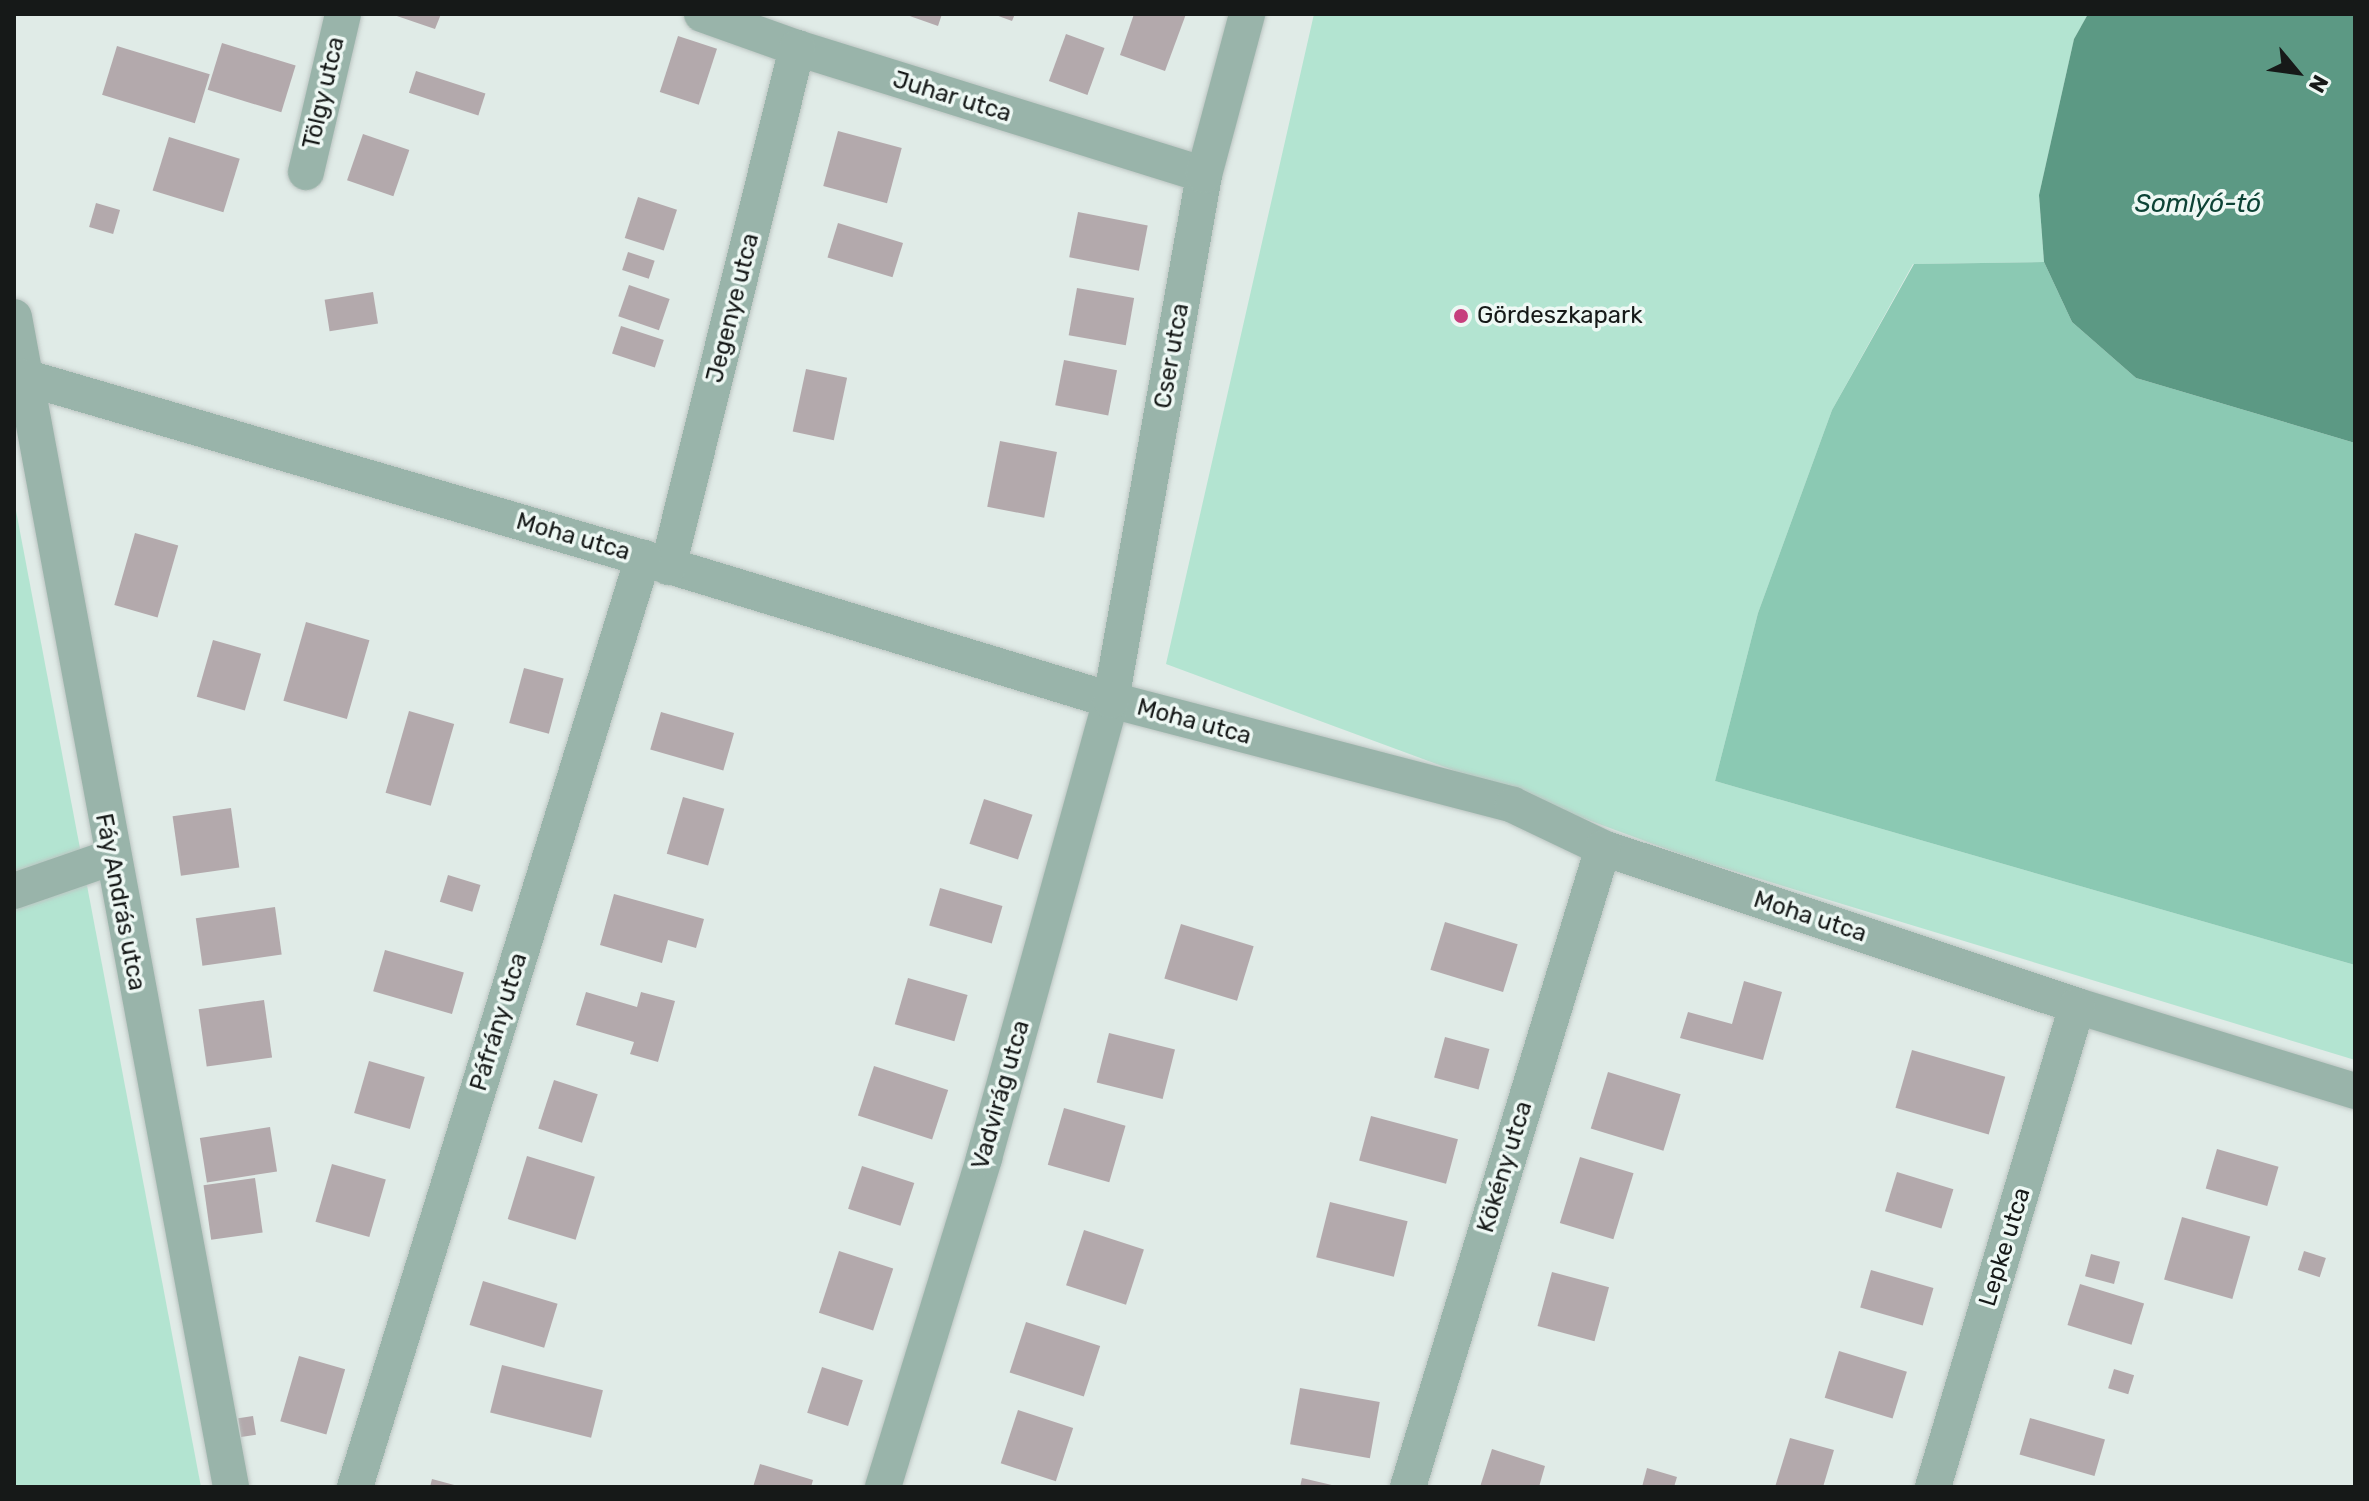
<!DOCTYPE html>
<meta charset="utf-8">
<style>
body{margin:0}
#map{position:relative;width:2369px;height:1501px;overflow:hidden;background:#e0ebe7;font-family:Rubik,sans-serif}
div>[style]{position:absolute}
.green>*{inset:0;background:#b3e4d1}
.forest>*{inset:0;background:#8bc9b3}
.water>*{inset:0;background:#5c9984}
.building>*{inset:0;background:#b3a9ac;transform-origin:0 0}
.roads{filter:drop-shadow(0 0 2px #bcc5c2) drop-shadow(0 0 2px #bcc5c2)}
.minor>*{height:36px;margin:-18px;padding:0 18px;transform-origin:18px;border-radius:18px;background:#99b4aa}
.dots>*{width:22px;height:22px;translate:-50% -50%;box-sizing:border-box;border:4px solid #eef8f4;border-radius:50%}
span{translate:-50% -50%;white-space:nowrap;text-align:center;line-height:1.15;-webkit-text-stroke:7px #eef8f4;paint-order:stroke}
.street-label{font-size:24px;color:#161918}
.poi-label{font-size:24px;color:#161918}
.left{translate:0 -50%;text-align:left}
.water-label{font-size:26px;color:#0d4335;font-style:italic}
.frame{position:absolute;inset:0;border:16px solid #161918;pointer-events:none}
.north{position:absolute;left:2257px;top:32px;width:80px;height:80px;-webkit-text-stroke:6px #eef8f4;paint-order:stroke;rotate:119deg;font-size:22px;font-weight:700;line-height:32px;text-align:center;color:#161918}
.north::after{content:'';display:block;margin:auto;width:28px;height:36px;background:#161918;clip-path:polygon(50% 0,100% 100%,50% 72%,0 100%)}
</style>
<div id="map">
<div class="green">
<i style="clip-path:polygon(1314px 14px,2088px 14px,2074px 39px,2039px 195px,2044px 262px,1913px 264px,1832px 410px,1758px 613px,1715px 781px,2355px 965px,2355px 1060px,1691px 858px,1166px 664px)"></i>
<i style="clip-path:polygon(14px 500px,201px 1487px,14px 1487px)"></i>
</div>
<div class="forest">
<i style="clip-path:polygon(2044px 262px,2072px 322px,2136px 378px,2355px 443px,2355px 965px,1715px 781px,1758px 613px,1832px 410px,1914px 264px)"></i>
</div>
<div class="water">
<i style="clip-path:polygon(2088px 14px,2355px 14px,2355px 443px,2136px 378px,2072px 322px,2044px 262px,2039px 195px,2074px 39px)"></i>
</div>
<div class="building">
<i style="clip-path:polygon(391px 14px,441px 14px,435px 29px)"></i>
<i style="clip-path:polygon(904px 14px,942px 14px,938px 26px)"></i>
<i style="clip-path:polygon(993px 14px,1015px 14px,1012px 21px)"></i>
<i style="clip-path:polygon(1134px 14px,1186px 14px,1165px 71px,1120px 55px)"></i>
<i style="left:1066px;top:34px;width:41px;height:50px;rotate:20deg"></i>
<i style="left:678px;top:36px;width:41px;height:59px;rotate:18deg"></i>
<i style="left:222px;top:43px;width:77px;height:49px;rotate:17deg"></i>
<i style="left:117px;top:46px;width:97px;height:51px;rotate:17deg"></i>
<i style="left:416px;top:71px;width:73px;height:23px;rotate:18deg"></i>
<i style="left:838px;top:131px;width:66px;height:57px;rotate:15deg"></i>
<i style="left:363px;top:134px;width:49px;height:49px;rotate:19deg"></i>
<i style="left:169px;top:137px;width:74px;height:56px;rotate:17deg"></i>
<i style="left:638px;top:197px;width:41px;height:43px;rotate:18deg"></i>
<i style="left:96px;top:203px;width:25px;height:25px;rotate:16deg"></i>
<i style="left:1078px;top:212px;width:71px;height:46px;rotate:11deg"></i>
<i style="left:838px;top:223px;width:68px;height:36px;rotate:17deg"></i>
<i style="left:628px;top:252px;width:28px;height:19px;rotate:18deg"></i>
<i style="left:629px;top:285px;width:43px;height:33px;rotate:19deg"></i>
<i style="left:1077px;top:288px;width:58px;height:48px;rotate:10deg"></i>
<i style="left:373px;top:292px;width:32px;height:49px;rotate:81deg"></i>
<i style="left:621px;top:326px;width:45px;height:29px;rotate:18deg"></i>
<i style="left:1064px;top:360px;width:54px;height:46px;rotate:11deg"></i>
<i style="left:806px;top:369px;width:42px;height:64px;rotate:12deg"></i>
<i style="left:1000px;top:441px;width:58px;height:67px;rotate:11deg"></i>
<i style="left:135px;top:533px;width:45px;height:75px;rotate:16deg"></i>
<i style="left:306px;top:622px;width:66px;height:82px;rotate:16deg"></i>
<i style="left:213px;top:640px;width:50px;height:59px;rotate:16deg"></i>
<i style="left:524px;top:668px;width:41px;height:57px;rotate:15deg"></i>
<i style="left:409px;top:711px;width:47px;height:85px;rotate:16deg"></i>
<i style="left:661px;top:712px;width:76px;height:39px;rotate:16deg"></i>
<i style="left:683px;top:797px;width:43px;height:59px;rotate:16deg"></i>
<i style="left:984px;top:799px;width:51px;height:47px;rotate:18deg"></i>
<i style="left:231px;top:808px;width:60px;height:59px;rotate:82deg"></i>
<i style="left:448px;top:875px;width:34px;height:28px;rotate:17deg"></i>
<i style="left:940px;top:888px;width:65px;height:39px;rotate:16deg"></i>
<i style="clip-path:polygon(614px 894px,704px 919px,696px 948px,668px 940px,662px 963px,600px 945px)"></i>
<i style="left:275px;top:907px;width:48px;height:80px;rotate:82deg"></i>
<i style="left:1445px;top:922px;width:76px;height:50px;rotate:17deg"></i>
<i style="left:1181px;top:924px;width:76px;height:57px;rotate:17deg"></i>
<i style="left:385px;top:950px;width:82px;height:43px;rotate:16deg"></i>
<i style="left:908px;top:978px;width:62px;height:48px;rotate:16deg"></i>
<i style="clip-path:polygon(1744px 981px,1782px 992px,1763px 1060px,1680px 1038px,1688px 1012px,1732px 1024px)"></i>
<i style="clip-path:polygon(586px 992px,637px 1007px,641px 992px,675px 1001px,658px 1062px,630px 1054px,634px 1042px,576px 1025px)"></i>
<i style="left:264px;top:1000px;width:58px;height:66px;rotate:82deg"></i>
<i style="left:1109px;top:1033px;width:68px;height:51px;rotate:14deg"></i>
<i style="left:1445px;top:1037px;width:46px;height:42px;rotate:15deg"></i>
<i style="left:1912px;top:1050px;width:97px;height:60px;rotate:16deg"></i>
<i style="left:369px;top:1061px;width:58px;height:54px;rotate:16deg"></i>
<i style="left:874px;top:1066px;width:78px;height:52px;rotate:18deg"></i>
<i style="left:1608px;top:1072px;width:76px;height:59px;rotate:17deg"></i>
<i style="left:554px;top:1080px;width:46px;height:51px;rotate:18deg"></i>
<i style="left:1064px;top:1108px;width:64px;height:59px;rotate:16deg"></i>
<i style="left:1371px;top:1116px;width:90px;height:46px;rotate:15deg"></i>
<i style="left:270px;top:1127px;width:45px;height:71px;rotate:81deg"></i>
<i style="left:2217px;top:1149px;width:64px;height:41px;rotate:16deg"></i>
<i style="left:527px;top:1156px;width:71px;height:66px;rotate:17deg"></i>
<i style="left:1580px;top:1157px;width:56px;height:69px;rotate:17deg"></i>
<i style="left:332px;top:1164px;width:56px;height:60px;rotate:16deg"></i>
<i style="left:862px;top:1166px;width:55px;height:45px;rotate:18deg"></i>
<i style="left:1897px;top:1172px;width:59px;height:41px;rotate:17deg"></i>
<i style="left:255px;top:1178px;width:55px;height:52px;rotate:82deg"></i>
<i style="left:1330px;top:1202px;width:80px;height:57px;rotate:14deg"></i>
<i style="left:2182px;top:1217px;width:71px;height:65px;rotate:16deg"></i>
<i style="left:1084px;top:1230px;width:63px;height:58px;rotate:18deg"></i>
<i style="left:839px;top:1251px;width:57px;height:65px;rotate:18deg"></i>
<i style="left:2304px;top:1251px;width:23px;height:20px;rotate:18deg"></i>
<i style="left:2091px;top:1254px;width:30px;height:23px;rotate:15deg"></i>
<i style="left:1871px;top:1270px;width:65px;height:39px;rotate:16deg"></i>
<i style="left:1552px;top:1272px;width:59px;height:56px;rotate:15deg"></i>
<i style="left:483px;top:1281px;width:78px;height:46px;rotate:17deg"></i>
<i style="left:2080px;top:1284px;width:67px;height:43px;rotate:17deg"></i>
<i style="left:1026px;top:1322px;width:78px;height:53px;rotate:18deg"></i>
<i style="left:1839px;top:1351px;width:71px;height:49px;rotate:17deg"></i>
<i style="left:299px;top:1356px;width:48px;height:68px;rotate:16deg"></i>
<i style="left:502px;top:1365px;width:104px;height:49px;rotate:14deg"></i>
<i style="left:822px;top:1367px;width:43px;height:48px;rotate:18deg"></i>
<i style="left:2114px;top:1369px;width:21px;height:20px;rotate:17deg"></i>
<i style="left:1300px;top:1388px;width:81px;height:57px;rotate:10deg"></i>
<i style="left:1018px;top:1410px;width:58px;height:56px;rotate:18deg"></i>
<i style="left:253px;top:1416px;width:19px;height:15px;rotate:81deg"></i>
<i style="left:2030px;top:1418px;width:78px;height:38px;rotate:16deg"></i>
<i style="clip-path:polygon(1790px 1438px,1834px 1450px,1823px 1487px,1775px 1487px)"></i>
<i style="clip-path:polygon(1492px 1449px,1545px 1466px,1539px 1487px,1480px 1487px)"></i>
<i style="clip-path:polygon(760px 1464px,813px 1480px,811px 1487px,753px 1487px)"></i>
<i style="clip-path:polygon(1647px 1468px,1677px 1477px,1674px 1487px,1642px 1487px)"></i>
<i style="clip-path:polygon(1302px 1478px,1336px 1486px,1336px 1487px,1300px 1487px)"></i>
<i style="clip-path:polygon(432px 1479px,458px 1486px,458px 1487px,430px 1487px)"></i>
</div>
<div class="roads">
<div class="minor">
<i style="left:702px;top:14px;width:101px;rotate:19.7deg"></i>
<i style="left:797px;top:48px;width:426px;rotate:17.3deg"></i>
<i style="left:306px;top:172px;width:162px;rotate:-76.8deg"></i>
<i style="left:14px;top:317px;width:1190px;rotate:79.49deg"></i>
<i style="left:24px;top:377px;width:645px;rotate:16.3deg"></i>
<i style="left:643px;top:558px;width:489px;rotate:16.9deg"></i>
<i style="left:1111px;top:700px;width:415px;rotate:14.6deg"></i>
<i style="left:1513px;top:805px;width:100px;rotate:25.5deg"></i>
<i style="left:1603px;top:848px;width:500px;rotate:18.4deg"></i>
<i style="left:2077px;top:1006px;width:291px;rotate:17deg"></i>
<i style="left:668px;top:567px;width:535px;rotate:-76.04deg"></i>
<i style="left:14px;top:891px;width:104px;rotate:-19.1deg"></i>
<i style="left:355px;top:1487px;width:973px;rotate:-72.78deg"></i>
<i style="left:883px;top:1487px;width:344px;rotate:-72.9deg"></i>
<i style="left:984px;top:1158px;width:475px;rotate:-74.5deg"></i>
<i style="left:1111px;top:700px;width:533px;rotate:-79.95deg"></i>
<i style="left:1204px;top:175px;width:167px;rotate:-75deg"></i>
<i style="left:1408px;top:1487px;width:668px;rotate:-73.03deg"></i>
<i style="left:1933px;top:1487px;width:502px;rotate:-73.33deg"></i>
</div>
</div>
<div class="dots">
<i style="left:1461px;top:316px;background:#c63f7d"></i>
</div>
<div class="street-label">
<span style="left:324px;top:93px;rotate:-77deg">Tölgy utca</span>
<span style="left:952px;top:97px;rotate:17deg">Juhar utca</span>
<span style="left:733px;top:308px;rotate:-76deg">Jegenye utca</span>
<span style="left:1172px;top:356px;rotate:-80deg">Cser utca</span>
<span style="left:573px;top:537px;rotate:16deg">Moha utca</span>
<span style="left:1194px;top:722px;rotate:15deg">Moha utca</span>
<span style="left:120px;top:902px;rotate:79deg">Fáy András utca</span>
<span style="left:1810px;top:917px;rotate:18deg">Moha utca</span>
<span style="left:499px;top:1022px;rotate:-73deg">Páfrány utca</span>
<span style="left:1001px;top:1095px;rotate:-74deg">Vadvirág utca</span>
<span style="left:1505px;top:1167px;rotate:-73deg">Kökény utca</span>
<span style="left:2005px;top:1247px;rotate:-73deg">Lepke utca</span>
</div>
<div class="poi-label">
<span class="left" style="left:1477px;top:316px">Gördeszkapark</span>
</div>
<div class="water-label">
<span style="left:2198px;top:204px">Somlyó-tó</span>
</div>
<div class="frame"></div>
<div class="north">N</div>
</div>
